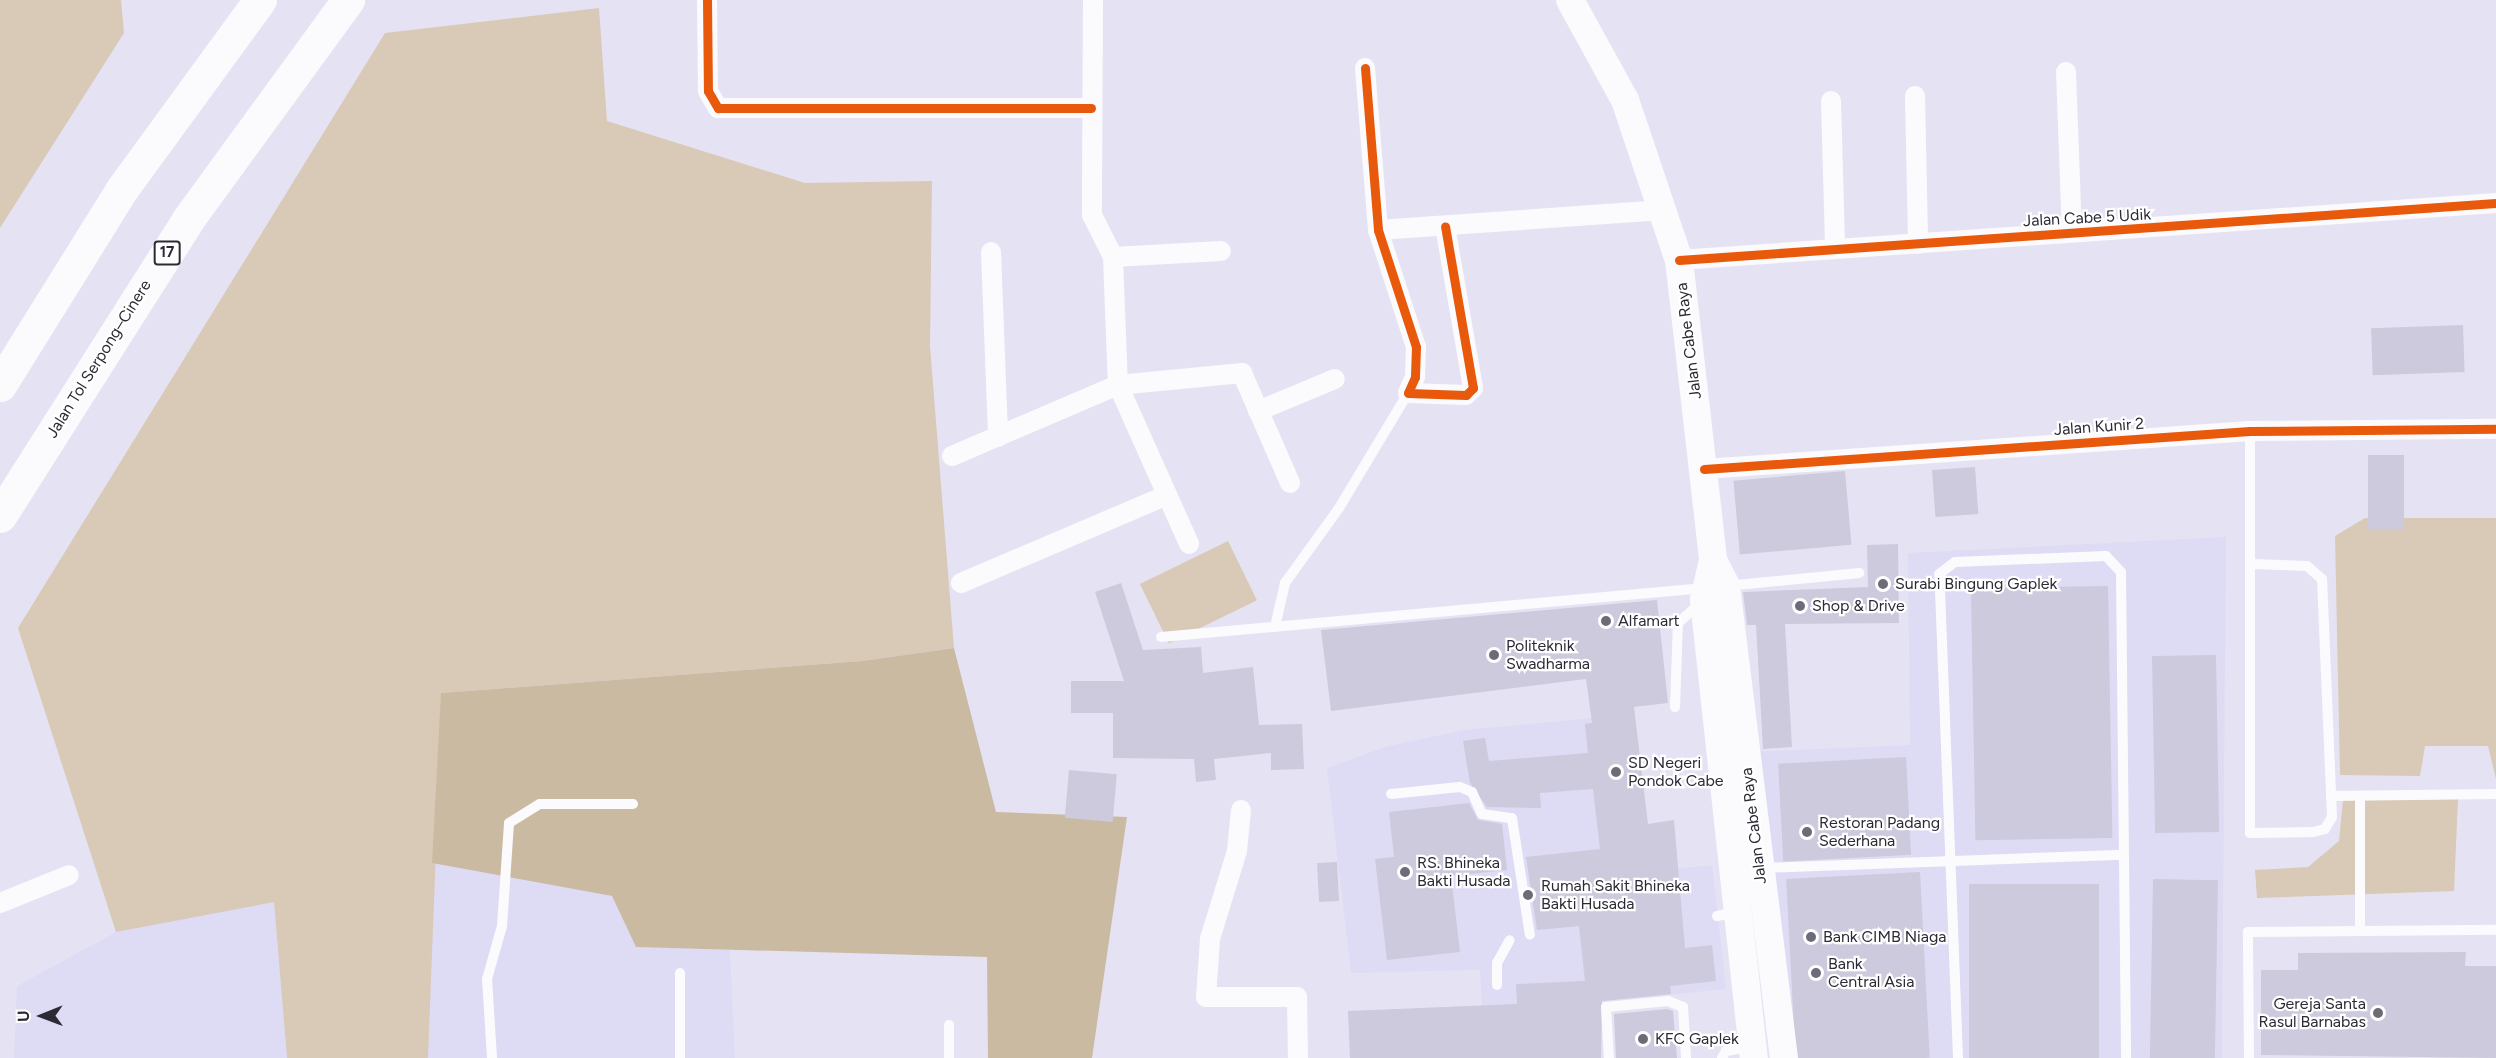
<!DOCTYPE html>
<meta charset="utf-8">
<style>
body{margin:0}
#map{position:relative;width:2496px;height:1058px;overflow:hidden;background:#e5e3f3;font-family:Figtree,sans-serif}
div>[style]{position:absolute}
.built>*{inset:0;background:#dedbf5}
.green>*{inset:0;background:#d8cab7;transform-origin:0 0}
.forest>*{inset:0;background:#cbbaa2}
.building>*{inset:0;background:#cccadc;transform-origin:0 0}
.service>*{height:10px;margin:-5px;padding:0 5px;transform-origin:5px;border-radius:5px;background:#fbfbfd}
.minor>*{height:20px;margin:-10px;padding:0 10px;transform-origin:10px;border-radius:10px;background:#fbfbfd}
.secondary>*{height:28px;margin:-14px;padding:0 14px;transform-origin:14px;border-radius:14px;background:#fbfbfd}
.motorway>*{height:33px;margin:-16.5px;padding:0 16.5px;transform-origin:16.5px;border-radius:16.5px;background:#fbfbfd}
.cycleway>*{height:9px;margin:-4.5px;padding:0 4.5px;transform-origin:4.5px;border-radius:4.5px;background:#e8590c}
.dots>*{width:16px;height:16px;translate:-50% -50%;box-sizing:border-box;border:3px solid #fff;border-radius:50%}
span{translate:-50% -50%;white-space:nowrap;text-align:center;line-height:1.15;-webkit-text-stroke:4.5px #fff;paint-order:stroke}
.shield-label span{padding:2px 4px;background:#fff;border:2px solid;border-radius:4px;-webkit-text-stroke-width:0}
.shield-label{font-size:15px;color:#2c2a35;font-weight:700}
.street-label{font-size:16px;color:#2c2a35}
.poi-label{font-size:16px;color:#2c2a35}
.left{translate:0 -50%;text-align:left}
.right{translate:-100% -50%;text-align:right}
.north{position:absolute;left:12px;top:986px;width:60px;height:60px;-webkit-text-stroke:4px #fff;paint-order:stroke;rotate:269deg;font-size:16px;font-weight:700;line-height:24px;text-align:center;color:#2c2a35}
.north::after{content:'';display:block;margin:auto;width:21px;height:27px;background:#2c2a35;clip-path:polygon(50% 0,100% 100%,50% 72%,0 100%)}
</style>
<div id="map">
<div class="built">
<i style="clip-path:polygon(2226px 537px,2222px 1058px,1784px 1058px,1747px 752px,1910px 745px,1908px 553px)"></i>
<i style="clip-path:polygon(1602px 717px,1628px 874px,1712px 865px,1726px 989px,1597px 1002px,1485px 1058px,1480px 970px,1351px 973px,1327px 768px,1388px 746px,1465px 730px)"></i>
<i style="clip-path:polygon(432px 863px,612px 896px,636px 947px,730px 950px,735px 1058px,428px 1058px)"></i>
<i style="clip-path:polygon(274px 901px,287px 1058px,14px 1058px,17px 986px,116px 932px)"></i>
</div>
<div class="green">
<i style="clip-path:polygon(0 0,121px 0,124px 33px,0 228px)"></i>
<i style="clip-path:polygon(599px 8px,607px 121px,805px 183px,932px 181px,930px 346px,954px 648px,862px 661px,442px 693px,428px 1058px,287px 1058px,274px 902px,116px 932px,18px 628px,385px 33px)"></i>
<i style="clip-path:polygon(2365px 518px,2496px 518px,2496px 779px,2488px 746px,2425px 746px,2420px 776px,2340px 775px,2335px 536px)"></i>
<i style="left:1228px;top:541px;width:66px;height:98px;rotate:64deg"></i>
<i style="clip-path:polygon(2458px 799px,2454px 891px,2257px 898px,2255px 870px,2308px 867px,2339px 841px,2343px 800px)"></i>
</div>
<div class="forest">
<i style="clip-path:polygon(954px 648px,996px 812px,1127px 817px,1092px 1058px,988px 1058px,987px 957px,636px 947px,612px 896px,432px 863px,441px 693px,862px 661px)"></i>
</div>
<div class="building">
<i style="left:2463px;top:325px;width:47px;height:92px;rotate:88deg"></i>
<i style="left:2368px;top:455px;width:36px;height:75px"></i>
<i style="left:1975px;top:467px;width:47px;height:43px;rotate:86deg"></i>
<i style="left:1845px;top:471px;width:74px;height:112px;rotate:85deg"></i>
<i style="clip-path:polygon(1898px 544px,1899px 623px,1785px 624px,1792px 747px,1763px 749px,1756px 625px,1747px 625px,1743px 592px,1868px 587px,1867px 545px)"></i>
<i style="clip-path:polygon(1121px 583px,1143px 650px,1201px 647px,1203px 673px,1253px 667px,1259px 725px,1302px 724px,1304px 769px,1271px 770px,1271px 753px,1214px 759px,1216px 780px,1196px 782px,1194px 759px,1113px 758px,1113px 713px,1071px 713px,1071px 681px,1124px 681px,1095px 592px)"></i>
<i style="left:2108px;top:586px;width:252px;height:137px;rotate:89deg"></i>
<i style="clip-path:polygon(1657px 600px,1668px 703px,1634px 707px,1648px 824px,1674px 820px,1685px 948px,1712px 945px,1716px 981px,1670px 986px,1671px 994px,1602px 1001px,1601px 1058px,1350px 1058px,1348px 1011px,1517px 1004px,1516px 984px,1585px 981px,1579px 926px,1537px 930px,1526px 857px,1600px 849px,1593px 789px,1540px 793px,1541px 808px,1487px 807px,1470px 783px,1463px 741px,1485px 738px,1489px 761px,1588px 753px,1585px 724px,1592px 723px,1586px 679px,1331px 711px,1321px 630px)"></i>
<i style="left:2216px;top:655px;width:177px;height:64px;rotate:89deg"></i>
<i style="left:1906px;top:757px;width:98px;height:128px;rotate:87deg"></i>
<i style="left:1069px;top:770px;width:48px;height:48px;rotate:5deg"></i>
<i style="clip-path:polygon(1469px 803px,1478px 820px,1502px 824px,1507px 870px,1451px 876px,1460px 952px,1387px 960px,1375px 859px,1394px 857px,1389px 812px)"></i>
<i style="left:1337px;top:862px;width:39px;height:20px;rotate:87deg"></i>
<i style="left:1920px;top:872px;width:186px;height:134px;rotate:87deg"></i>
<i style="left:2153px;top:879px;width:65px;height:179px;rotate:1deg"></i>
<i style="left:1969px;top:884px;width:130px;height:174px"></i>
<i style="clip-path:polygon(2466px 952px,2465px 966px,2496px 966px,2496px 1058px,2261px 1055px,2261px 970px,2298px 970px,2298px 953px)"></i>
<i style="clip-path:polygon(1667px 1009px,1673px 1011px,1677px 1058px,1616px 1058px,1614px 1014px)"></i>
</div>
<div class="service">
<i style="left:2250px;top:431px;width:402px;rotate:90deg"></i>
<i style="left:2250px;top:833px;width:63px;rotate:-0.9deg"></i>
<i style="left:2313px;top:832px;width:12px;rotate:-14deg"></i>
<i style="left:2325px;top:829px;width:14px;rotate:-60deg"></i>
<i style="left:2332px;top:817px;width:238px;rotate:-92.4deg"></i>
<i style="left:2322px;top:579px;width:20px;rotate:-139deg"></i>
<i style="left:2307px;top:566px;width:55px;rotate:-177.9deg"></i>
<i style="left:1726px;top:586px;width:134px;rotate:-5.6deg"></i>
<i style="left:1275px;top:627px;width:45px;rotate:-77.2deg"></i>
<i style="left:1285px;top:583px;width:92px;rotate:-54.2deg"></i>
<i style="left:1339px;top:508px;width:134px;rotate:-59deg"></i>
<i style="left:1161px;top:637px;width:546px;rotate:-5.15deg"></i>
<i style="left:1675px;top:707px;width:84px;rotate:-88deg"></i>
<i style="left:1678px;top:623px;width:30px;rotate:-42deg"></i>
<i style="left:1391px;top:794px;width:69px;rotate:-5.8deg"></i>
<i style="left:1460px;top:787px;width:13px;rotate:23deg"></i>
<i style="left:1472px;top:792px;width:24px;rotate:66deg"></i>
<i style="left:1482px;top:814px;width:30px;rotate:8deg"></i>
<i style="left:1512px;top:818px;width:118px;rotate:81.3deg"></i>
<i style="left:2331px;top:796px;width:165px;rotate:-0.7deg"></i>
<i style="left:2360px;top:796px;width:132px;rotate:90deg"></i>
<i style="left:1762px;top:868px;width:362px;rotate:-2.1deg"></i>
<i style="left:1717px;top:916px;width:21px;rotate:-11deg"></i>
<i style="left:680px;top:973px;width:85px;rotate:90deg"></i>
<i style="left:1497px;top:985px;width:22px;rotate:-90deg"></i>
<i style="left:1497px;top:963px;width:26px;rotate:-61deg"></i>
<i style="left:492px;top:1058px;width:79px;rotate:-93.6deg"></i>
<i style="left:487px;top:979px;width:55px;rotate:-74.2deg"></i>
<i style="left:502px;top:926px;width:103px;rotate:-86.1deg"></i>
<i style="left:509px;top:823px;width:36px;rotate:-32deg"></i>
<i style="left:540px;top:804px;width:93px"></i>
<i style="left:949px;top:1058px;width:33px;rotate:-90deg"></i>
<i style="left:1609px;top:1058px;width:51px;rotate:-93.4deg"></i>
<i style="left:1606px;top:1007px;width:62px;rotate:-5.5deg"></i>
<i style="left:1668px;top:1001px;width:16px;rotate:22deg"></i>
<i style="left:1683px;top:1007px;width:51px;rotate:86.6deg"></i>
<i style="left:1722px;top:1058px;width:8px;rotate:-60deg"></i>
<i style="left:1726px;top:1051px;width:26px;rotate:-9deg"></i>
<i style="left:1958px;top:1058px;width:484px;rotate:-92.2deg"></i>
<i style="left:1939px;top:574px;width:20px;rotate:-37deg"></i>
<i style="left:1955px;top:562px;width:151px;rotate:-2.3deg"></i>
<i style="left:2106px;top:556px;width:22px;rotate:47deg"></i>
<i style="left:2121px;top:572px;width:486px;rotate:89.4deg"></i>
<i style="left:2249px;top:1058px;width:126px;rotate:-90.5deg"></i>
<i style="left:2248px;top:932px;width:248px;rotate:-0.5deg"></i>
</div>
<div class="minor">
<i style="left:707px;top:0;width:91px;rotate:89.4deg"></i>
<i style="left:708px;top:91px;width:20px;rotate:60deg"></i>
<i style="left:718px;top:108px;width:373px"></i>
<i style="left:1093px;top:0;width:215px;rotate:90.3deg"></i>
<i style="left:1092px;top:215px;width:47px;rotate:63.4deg"></i>
<i style="left:1113px;top:257px;width:108px;rotate:-3.2deg"></i>
<i style="left:1365px;top:68px;width:163px;rotate:85.4deg"></i>
<i style="left:1378px;top:230px;width:123px;rotate:72deg"></i>
<i style="left:1416px;top:347px;width:30px;rotate:92deg"></i>
<i style="left:1415px;top:377px;width:17px;rotate:114deg"></i>
<i style="left:1408px;top:393px;width:58px;rotate:2deg"></i>
<i style="left:1466px;top:395px;width:10px;rotate:-45deg"></i>
<i style="left:1473px;top:388px;width:164px;rotate:-99.8deg"></i>
<i style="left:2066px;top:72px;width:160px;rotate:87.9deg"></i>
<i style="left:1915px;top:96px;width:148px;rotate:88.8deg"></i>
<i style="left:1831px;top:101px;width:147px;rotate:88.4deg"></i>
<i style="left:1378px;top:230px;width:289px;rotate:-4deg"></i>
<i style="left:991px;top:252px;width:185px;rotate:87.8deg"></i>
<i style="left:1113px;top:257px;width:128px;rotate:87.8deg"></i>
<i style="left:1118px;top:385px;width:174px;rotate:65.9deg"></i>
<i style="left:1679px;top:260px;width:819px;rotate:-3.99deg"></i>
<i style="left:1258px;top:411px;width:83px;rotate:-22.6deg"></i>
<i style="left:952px;top:456px;width:181px;rotate:-23.2deg"></i>
<i style="left:1118px;top:385px;width:125px;rotate:-5.5deg"></i>
<i style="left:1242px;top:373px;width:120px;rotate:66.4deg"></i>
<i style="left:1704px;top:469px;width:547px;rotate:-3.98deg"></i>
<i style="left:2250px;top:431px;width:246px;rotate:-0.5deg"></i>
<i style="left:961px;top:583px;width:224px;rotate:-23.1deg"></i>
<i style="left:1241px;top:810px;width:41px;rotate:95.6deg"></i>
<i style="left:1237px;top:851px;width:92px;rotate:107.1deg"></i>
<i style="left:1210px;top:939px;width:58px;rotate:93.9deg"></i>
<i style="left:1206px;top:997px;width:91px"></i>
<i style="left:1297px;top:997px;width:61px;rotate:89.1deg"></i>
<i style="left:0;top:903px;width:74px;rotate:-22.1deg"></i>
</div>
<div class="secondary">
<i style="left:1570px;top:0;width:114px;rotate:61.2deg"></i>
<i style="left:1625px;top:100px;width:169px;rotate:71.4deg"></i>
<i style="left:1679px;top:260px;width:302px;rotate:83.5deg"></i>
<i style="left:1713px;top:560px;width:29px;rotate:63deg"></i>
<i style="left:1726px;top:586px;width:476px;rotate:83deg"></i>
<i style="left:1713px;top:560px;width:41px;rotate:102.7deg"></i>
<i style="left:1704px;top:600px;width:461px;rotate:83.8deg"></i>
</div>
<div class="motorway">
<i style="left:0;top:385px;width:231px;rotate:-58.1deg"></i>
<i style="left:122px;top:189px;width:234px;rotate:-53.9deg"></i>
<i style="left:0;top:516px;width:353px;rotate:-57.6deg"></i>
<i style="left:189px;top:218px;width:270px;rotate:-53.9deg"></i>
</div>
<div class="cycleway">
<i style="left:707px;top:0;width:91px;rotate:89.4deg"></i>
<i style="left:708px;top:91px;width:20px;rotate:60deg"></i>
<i style="left:718px;top:108px;width:373px"></i>
<i style="left:1365px;top:68px;width:163px;rotate:85.4deg"></i>
<i style="left:1378px;top:230px;width:123px;rotate:72deg"></i>
<i style="left:1416px;top:347px;width:30px;rotate:92deg"></i>
<i style="left:1415px;top:377px;width:17px;rotate:114deg"></i>
<i style="left:1408px;top:393px;width:58px;rotate:2deg"></i>
<i style="left:1466px;top:395px;width:10px;rotate:-45deg"></i>
<i style="left:1473px;top:388px;width:164px;rotate:-99.8deg"></i>
<i style="left:1679px;top:260px;width:819px;rotate:-3.99deg"></i>
<i style="left:1704px;top:469px;width:547px;rotate:-3.98deg"></i>
<i style="left:2250px;top:431px;width:246px;rotate:-0.5deg"></i>
</div>
<div class="dots">
<i style="left:1883px;top:584px;background:#6d6b78"></i>
<i style="left:1800px;top:606px;background:#6d6b78"></i>
<i style="left:1606px;top:621px;background:#6d6b78"></i>
<i style="left:1494px;top:655px;background:#6d6b78"></i>
<i style="left:1616px;top:772px;background:#6d6b78"></i>
<i style="left:1807px;top:832px;background:#6d6b78"></i>
<i style="left:1405px;top:872px;background:#6d6b78"></i>
<i style="left:1528px;top:895px;background:#6d6b78"></i>
<i style="left:1811px;top:937px;background:#6d6b78"></i>
<i style="left:1816px;top:973px;background:#6d6b78"></i>
<i style="left:2378px;top:1013px;background:#6d6b78"></i>
<i style="left:1643px;top:1039px;background:#6d6b78"></i>
</div>
<div class="shield-label">
<span style="left:167px;top:253px">17</span>
</div>
<div class="street-label">
<span style="left:2087px;top:218px;rotate:-3deg">Jalan Cabe 5 Udik</span>
<span style="left:1689px;top:341px;rotate:-97deg">Jalan Cabe Raya</span>
<span style="left:99px;top:359px;rotate:-58deg">Jalan Tol Serpong–Cinere</span>
<span style="left:2099px;top:427px;rotate:-4deg">Jalan Kunir 2</span>
<span style="left:1754px;top:826px;rotate:-97deg">Jalan Cabe Raya</span>
</div>
<div class="poi-label">
<span class="left" style="left:1895px;top:584px">Surabi Bingung Gaplek</span>
<span class="left" style="left:1812px;top:606px">Shop &amp; Drive</span>
<span class="left" style="left:1618px;top:621px">Alfamart</span>
<span class="left" style="left:1506px;top:655px">Politeknik<br>Swadharma</span>
<span class="left" style="left:1628px;top:772px">SD Negeri<br>Pondok Cabe</span>
<span class="left" style="left:1819px;top:832px">Restoran Padang<br>Sederhana</span>
<span class="left" style="left:1417px;top:872px">RS. Bhineka<br>Bakti Husada</span>
<span class="left" style="left:1541px;top:895px">Rumah Sakit Bhineka<br>Bakti Husada</span>
<span class="left" style="left:1823px;top:937px">Bank CIMB Niaga</span>
<span class="left" style="left:1828px;top:973px">Bank<br>Central Asia</span>
<span class="right" style="left:2366px;top:1013px">Gereja Santa<br>Rasul Barnabas</span>
<span class="left" style="left:1655px;top:1039px">KFC Gaplek</span>
</div>
<div class="north">U</div>
</div>
